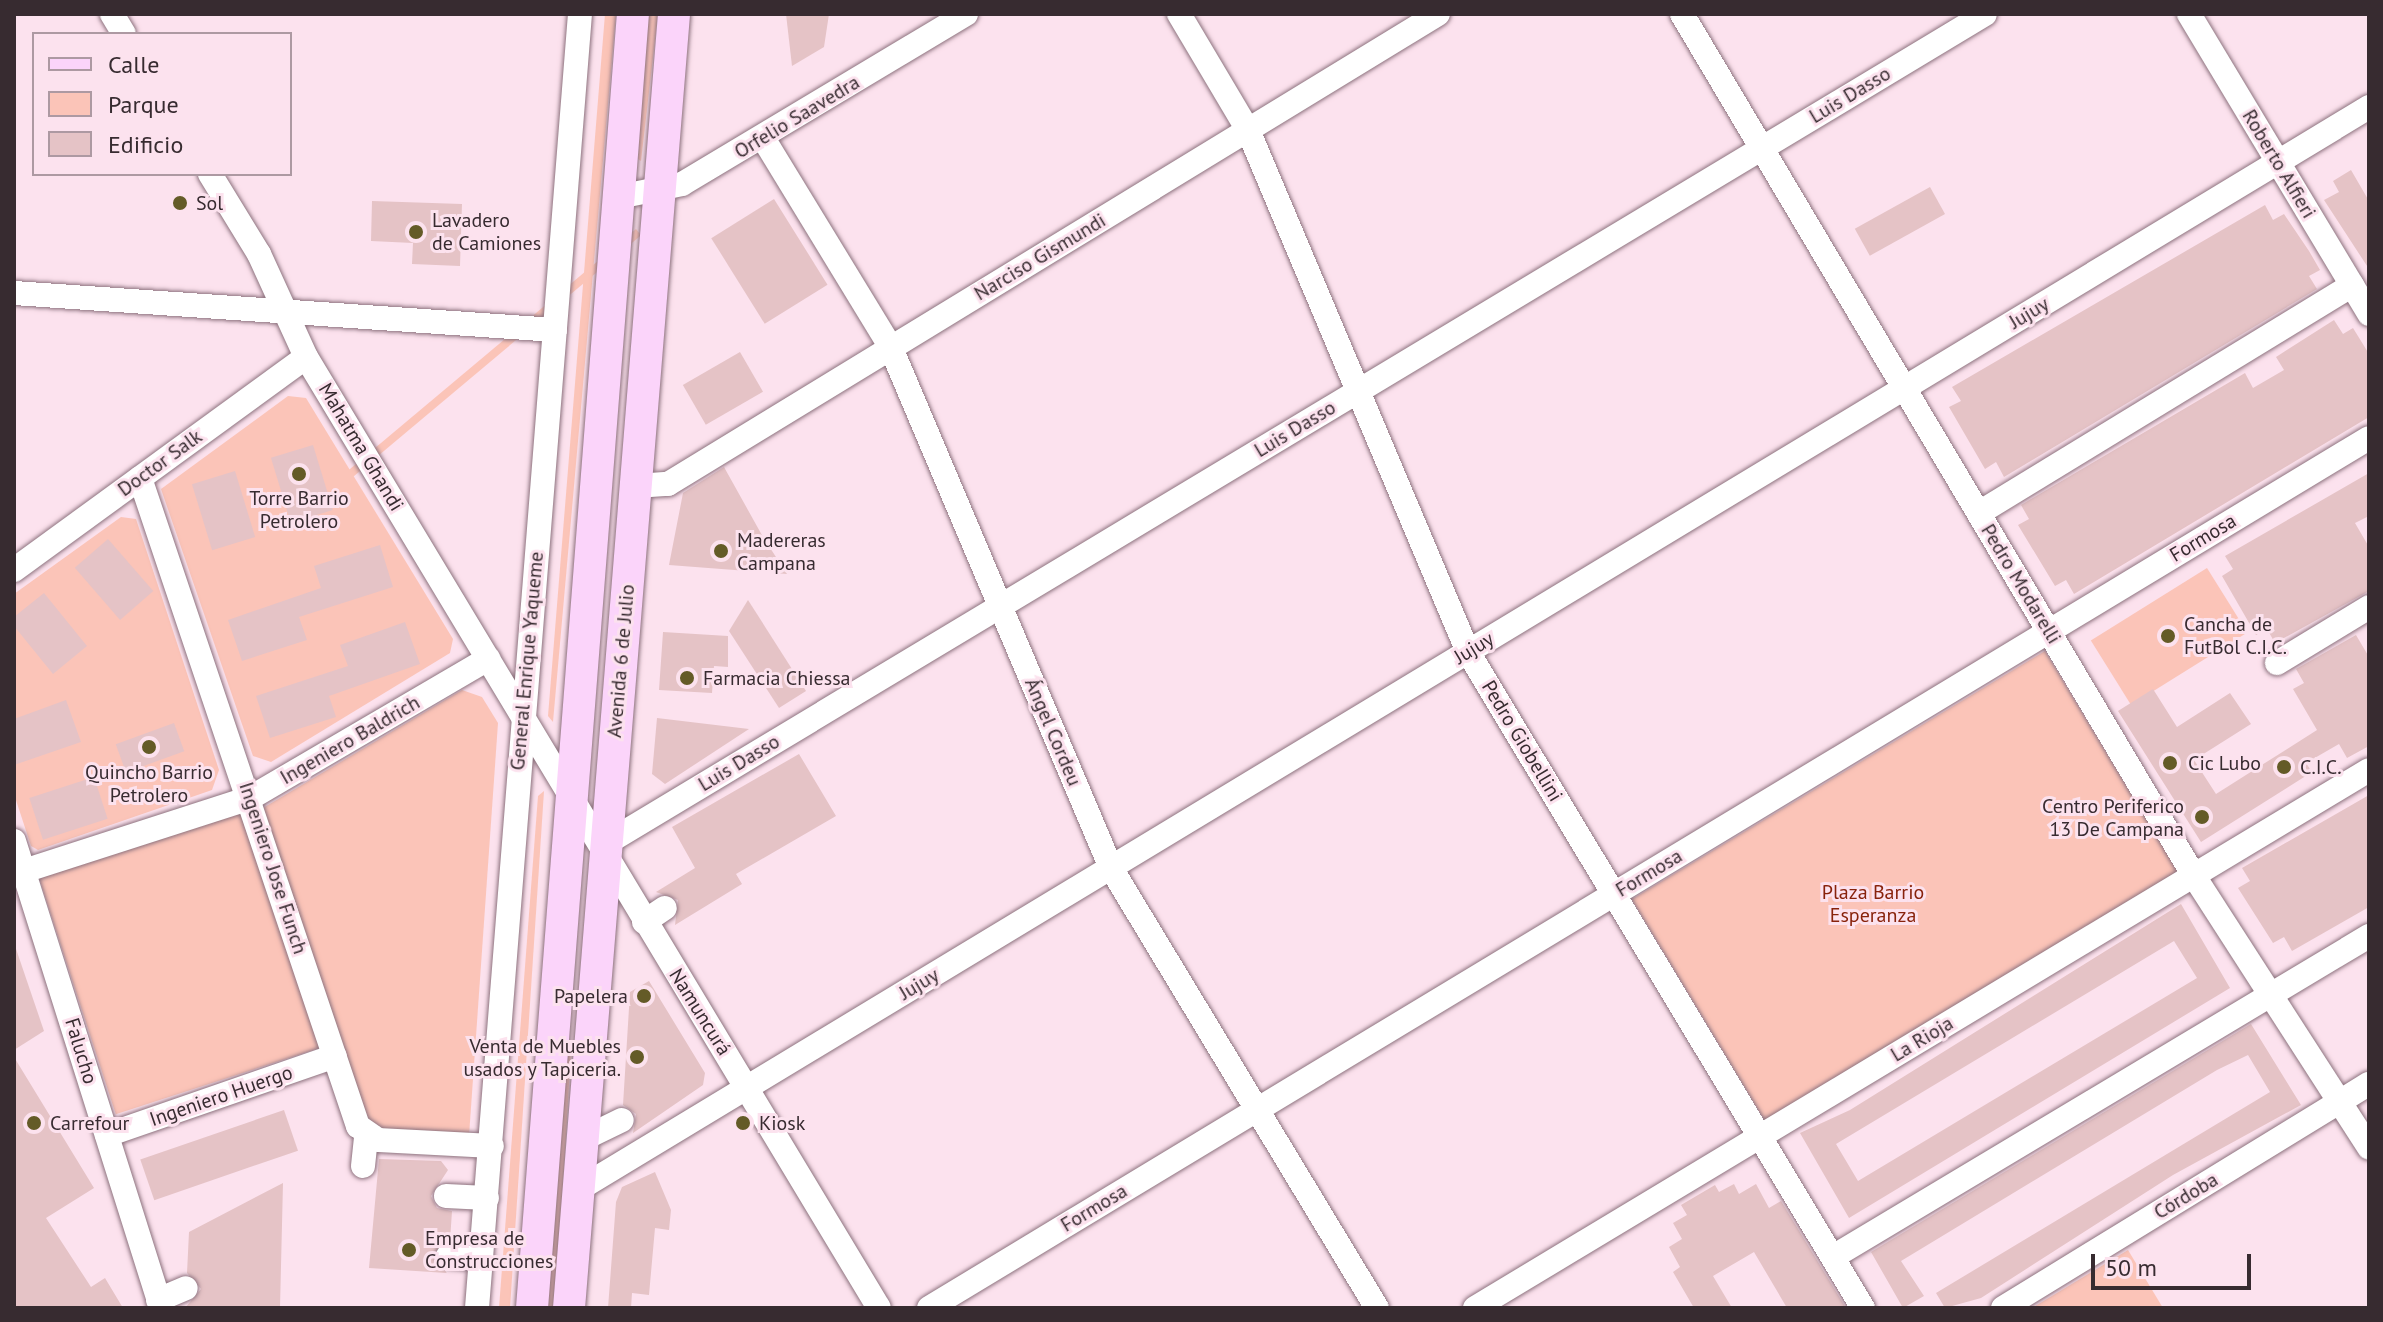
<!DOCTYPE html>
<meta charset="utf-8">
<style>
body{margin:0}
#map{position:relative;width:2383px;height:1322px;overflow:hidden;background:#fce2ee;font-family:"PT Sans",sans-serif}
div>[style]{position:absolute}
.green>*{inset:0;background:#fbc4b8;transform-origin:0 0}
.building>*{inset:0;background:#e5c3c6;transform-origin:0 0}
.roads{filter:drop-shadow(0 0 2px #8d727e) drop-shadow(0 0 2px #8d727e)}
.minor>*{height:24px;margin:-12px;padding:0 12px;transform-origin:12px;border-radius:12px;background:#fff}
.major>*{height:32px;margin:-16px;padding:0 16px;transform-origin:16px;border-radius:16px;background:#fbd4fa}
.dots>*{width:22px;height:22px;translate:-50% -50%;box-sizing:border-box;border:4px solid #fce2ee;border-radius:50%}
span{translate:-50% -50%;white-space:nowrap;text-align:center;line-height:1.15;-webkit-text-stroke:6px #fce2ee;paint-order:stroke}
.street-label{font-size:20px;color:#372b30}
.poi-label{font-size:20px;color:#372b30}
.left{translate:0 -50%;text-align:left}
.right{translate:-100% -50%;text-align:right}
.park-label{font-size:20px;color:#88220b}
.frame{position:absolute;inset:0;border:16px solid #372b30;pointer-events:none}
.legend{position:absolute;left:32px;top:32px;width:260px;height:144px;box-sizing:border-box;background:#fce2ee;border:2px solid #ad99a2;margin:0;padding:10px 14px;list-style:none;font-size:24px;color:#372b30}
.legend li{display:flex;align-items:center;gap:16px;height:40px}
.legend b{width:40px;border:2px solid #ad99a2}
.scale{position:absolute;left:2091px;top:1254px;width:160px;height:36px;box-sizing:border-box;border:4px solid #372b30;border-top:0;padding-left:10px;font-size:24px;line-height:28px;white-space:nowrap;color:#372b30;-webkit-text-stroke:6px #fce2ee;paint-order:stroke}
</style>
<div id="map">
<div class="green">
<i style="clip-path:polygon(605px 14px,616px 14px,553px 722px,548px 716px)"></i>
<i style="clip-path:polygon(647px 14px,658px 14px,641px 161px,638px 159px)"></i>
<i style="left:636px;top:229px;width:8px;height:524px;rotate:50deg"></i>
<i style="clip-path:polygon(288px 396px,306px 398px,453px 639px,450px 653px,271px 762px,253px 756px,161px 489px)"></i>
<i style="clip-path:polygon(121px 517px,136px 519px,219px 770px,212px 790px,38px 850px,31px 846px,14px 794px,14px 594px)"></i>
<i style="left:2207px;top:568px;width:76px;height:137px;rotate:58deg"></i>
<i style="left:2045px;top:651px;width:259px;height:482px;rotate:59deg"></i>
<i style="clip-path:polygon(462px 690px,482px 697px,498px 723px,469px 1136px,369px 1129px,263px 808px)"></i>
<i style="clip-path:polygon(544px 791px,510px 1308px,499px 1308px,538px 796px)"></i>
<i style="left:243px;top:810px;width:250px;height:215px;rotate:72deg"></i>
<i style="clip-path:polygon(571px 1049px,556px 1308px,545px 1308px,568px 1050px)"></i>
<i style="clip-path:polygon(2128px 1250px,2163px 1308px,2032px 1308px)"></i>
</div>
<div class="building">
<i style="clip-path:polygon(786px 14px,829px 14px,824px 47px,792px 66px)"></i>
<i style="clip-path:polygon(2351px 170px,2369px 201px,2369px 269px,2324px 200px,2339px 192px,2333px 181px)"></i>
<i style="left:1930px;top:187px;width:31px;height:86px;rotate:61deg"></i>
<i style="left:774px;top:199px;width:101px;height:74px;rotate:58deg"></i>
<i style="clip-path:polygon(372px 201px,462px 204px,460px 266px,412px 264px,413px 243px,371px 241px)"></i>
<i style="clip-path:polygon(2265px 205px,2273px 220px,2284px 214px,2309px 251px,2320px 270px,2309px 276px,2317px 289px,2004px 477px,1996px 462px,1985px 469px,1949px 407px,1961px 401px,1952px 387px)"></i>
<i style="clip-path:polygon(2334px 320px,2343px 334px,2353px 328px,2369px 354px,2369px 417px,2074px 594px,2066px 580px,2055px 586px,2018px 525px,2029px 519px,2021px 505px,2245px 373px,2253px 388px,2284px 370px,2276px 357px)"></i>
<i style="left:740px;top:352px;width:46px;height:66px;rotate:60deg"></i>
<i style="left:313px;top:445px;width:68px;height:44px;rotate:73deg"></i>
<i style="clip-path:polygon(724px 467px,763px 537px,787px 574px,669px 565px,683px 493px)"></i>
<i style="left:235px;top:471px;width:69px;height:45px;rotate:73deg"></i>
<i style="clip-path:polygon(2369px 473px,2369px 516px,2355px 523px,2369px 547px,2369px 591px,2275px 643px,2267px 629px,2256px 635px,2222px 576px,2233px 569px,2225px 556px)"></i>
<i style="left:108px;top:539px;width:69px;height:44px;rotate:49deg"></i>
<i style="clip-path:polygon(380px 545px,393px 587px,299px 617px,307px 640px,242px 661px,228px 620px,321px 588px,314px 566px)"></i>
<i style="clip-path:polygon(44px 593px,87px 646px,53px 674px,14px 626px,14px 617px)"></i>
<i style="clip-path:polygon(748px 600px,806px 691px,779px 708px,729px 631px)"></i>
<i style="clip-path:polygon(405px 622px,420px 664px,329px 696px,336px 717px,270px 738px,256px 696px,348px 666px,340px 645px)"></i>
<i style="clip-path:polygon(663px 632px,728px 636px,728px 667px,714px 666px,712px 693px,659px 690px)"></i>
<i style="clip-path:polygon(2356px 635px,2369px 657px,2369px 746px,2347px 758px,2339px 744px,2306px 763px,2312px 772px,2201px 842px,2118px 711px,2153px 689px,2177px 727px,2230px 693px,2251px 724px,2194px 760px,2216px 794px,2317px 730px,2293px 689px,2304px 683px,2296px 669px)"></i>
<i style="clip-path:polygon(66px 700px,81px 742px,14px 765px,14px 719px)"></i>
<i style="clip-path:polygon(657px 718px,749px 729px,665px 784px,652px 774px)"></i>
<i style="left:174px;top:723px;width:30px;height:62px;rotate:70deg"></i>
<i style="clip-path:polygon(799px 754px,836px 816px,736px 874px,742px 884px,675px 925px,678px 900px,656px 892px,695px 868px,672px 827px)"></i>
<i style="left:94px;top:777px;width:44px;height:68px;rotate:72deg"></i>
<i style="clip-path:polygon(2369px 795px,2369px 907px,2292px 951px,2284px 937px,2273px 943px,2238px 888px,2250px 881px,2242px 868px)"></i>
<i style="clip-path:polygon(evenodd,2181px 904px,2230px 988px,1849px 1218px,1800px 1133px,1850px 1110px,2181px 904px,2174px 941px,2197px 978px,1858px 1181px,1836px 1144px,2174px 941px)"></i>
<i style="clip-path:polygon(14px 943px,44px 1031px,14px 1050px)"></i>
<i style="clip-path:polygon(649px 981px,705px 1073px,703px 1085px,633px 1133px,636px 1114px,623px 1105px,630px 992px)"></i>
<i style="clip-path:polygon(2251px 1024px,2301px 1105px,2173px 1175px,1981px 1298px,1945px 1308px,1936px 1293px,2270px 1092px,2248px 1055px,2217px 1070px,1901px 1261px,1924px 1296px,1903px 1308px,1871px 1252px)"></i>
<i style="clip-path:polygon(14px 1057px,94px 1188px,46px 1218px,91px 1287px,105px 1278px,123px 1308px,14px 1308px)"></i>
<i style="left:284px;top:1110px;width:43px;height:152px;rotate:71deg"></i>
<i style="clip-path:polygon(379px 1159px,441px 1161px,448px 1170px,431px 1196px,437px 1208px,452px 1211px,450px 1241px,433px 1255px,447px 1273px,369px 1268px)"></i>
<i style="clip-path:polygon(655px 1172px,671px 1210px,669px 1230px,655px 1228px,649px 1295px,632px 1293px,631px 1308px,608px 1308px,616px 1202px,622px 1187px)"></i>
<i style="clip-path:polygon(283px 1183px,280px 1308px,185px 1308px,201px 1289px,187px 1273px,189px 1232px)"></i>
<i style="clip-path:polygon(1734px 1184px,1739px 1194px,1756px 1184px,1769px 1208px,1781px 1201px,1846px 1308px,1787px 1308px,1754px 1252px,1713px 1276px,1732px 1308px,1694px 1308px,1673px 1272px,1680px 1267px,1669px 1247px,1682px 1239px,1673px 1223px,1687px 1215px,1681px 1205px,1715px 1185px,1719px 1192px)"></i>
</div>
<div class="roads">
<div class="minor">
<i style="left:112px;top:14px;width:23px;rotate:59deg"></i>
<i style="left:1179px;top:14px;width:135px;rotate:59.3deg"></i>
<i style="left:1248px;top:130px;width:566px;rotate:67.15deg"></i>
<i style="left:1468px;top:652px;width:766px;rotate:58.95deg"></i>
<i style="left:1682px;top:14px;width:1003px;rotate:59.29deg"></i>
<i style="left:2194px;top:876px;width:323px;rotate:57.2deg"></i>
<i style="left:2189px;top:14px;width:350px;rotate:59deg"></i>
<i style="left:763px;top:138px;width:246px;rotate:58.6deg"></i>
<i style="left:891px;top:348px;width:565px;rotate:67.07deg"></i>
<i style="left:1111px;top:868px;width:514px;rotate:58.85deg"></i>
<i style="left:210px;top:174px;width:94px;rotate:58.5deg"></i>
<i style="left:259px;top:254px;width:113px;rotate:65.5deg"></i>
<i style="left:306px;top:357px;width:1110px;rotate:58.93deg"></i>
<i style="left:618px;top:197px;width:65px;rotate:-11.5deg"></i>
<i style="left:682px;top:184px;width:331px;rotate:-30.9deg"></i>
<i style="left:14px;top:293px;width:542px;rotate:3.91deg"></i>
<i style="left:140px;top:478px;width:684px;rotate:71.41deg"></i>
<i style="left:358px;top:1126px;width:24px;rotate:35deg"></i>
<i style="left:378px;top:1140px;width:114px;rotate:3deg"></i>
<i style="left:636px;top:486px;width:32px;rotate:-4deg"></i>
<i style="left:668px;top:484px;width:902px;rotate:-31.4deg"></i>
<i style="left:1979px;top:513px;width:437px;rotate:-31.4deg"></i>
<i style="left:14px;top:570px;width:361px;rotate:-36.1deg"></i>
<i style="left:2277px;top:663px;width:108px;rotate:-31.3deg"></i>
<i style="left:14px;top:841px;width:490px;rotate:72.5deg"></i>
<i style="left:605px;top:844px;width:1610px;rotate:-31.02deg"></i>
<i style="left:24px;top:871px;width:237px;rotate:-17.9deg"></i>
<i style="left:250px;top:798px;width:276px;rotate:-30.3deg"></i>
<i style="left:644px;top:922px;width:25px;rotate:-34deg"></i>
<i style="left:107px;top:1135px;width:241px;rotate:-19.1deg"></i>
<i style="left:583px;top:1139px;width:43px;rotate:-26deg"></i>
<i style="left:363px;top:1166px;width:30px;rotate:-84deg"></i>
<i style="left:579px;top:1189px;width:2092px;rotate:-31.15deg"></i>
<i style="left:446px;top:1196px;width:41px;rotate:2.8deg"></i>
<i style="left:448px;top:1256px;width:34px;rotate:5deg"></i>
<i style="left:1833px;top:1257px;width:625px;rotate:-30.92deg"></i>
<i style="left:158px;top:1300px;width:30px;rotate:-23deg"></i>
<i style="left:477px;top:1308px;width:1298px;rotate:-85.45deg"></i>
<i style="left:929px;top:1308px;width:1682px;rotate:-31.14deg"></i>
<i style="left:1475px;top:1308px;width:1043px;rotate:-31.04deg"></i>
<i style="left:2003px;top:1308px;width:429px;rotate:-31.5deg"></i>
</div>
<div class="major">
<i style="left:532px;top:1308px;width:1298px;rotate:-85.54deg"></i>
<i style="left:569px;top:1308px;width:1298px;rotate:-85.36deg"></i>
</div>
</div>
<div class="dots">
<i style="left:180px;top:203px;background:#645b27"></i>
<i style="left:416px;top:232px;background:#645b27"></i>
<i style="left:299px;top:474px;background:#645b27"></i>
<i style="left:721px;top:551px;background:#645b27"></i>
<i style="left:2168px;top:636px;background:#645b27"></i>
<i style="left:687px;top:678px;background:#645b27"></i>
<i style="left:149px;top:747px;background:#645b27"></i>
<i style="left:2170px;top:763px;background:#645b27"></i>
<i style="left:2284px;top:767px;background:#645b27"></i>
<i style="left:2202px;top:817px;background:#645b27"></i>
<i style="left:644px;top:996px;background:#645b27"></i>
<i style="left:637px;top:1057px;background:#645b27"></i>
<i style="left:34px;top:1123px;background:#645b27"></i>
<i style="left:743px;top:1123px;background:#645b27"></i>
<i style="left:409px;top:1250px;background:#645b27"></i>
</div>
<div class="street-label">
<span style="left:1850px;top:95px;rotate:-31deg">Luis Dasso</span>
<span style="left:797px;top:117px;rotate:-31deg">Orfelio Saavedra</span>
<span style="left:2279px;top:164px;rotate:59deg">Roberto Alfieri</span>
<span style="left:1040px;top:257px;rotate:-31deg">Narciso Gismundi</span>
<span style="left:2029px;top:313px;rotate:-31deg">Jujuy</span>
<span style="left:1295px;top:429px;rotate:-31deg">Luis Dasso</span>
<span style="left:361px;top:447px;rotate:59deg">Mahatma Ghandi</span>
<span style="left:160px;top:463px;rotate:-36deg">Doctor Salk</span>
<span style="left:2203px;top:538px;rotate:-31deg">Formosa</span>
<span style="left:2021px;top:584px;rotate:59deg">Pedro Modarelli</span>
<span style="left:1474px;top:648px;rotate:-31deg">Jujuy</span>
<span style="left:527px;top:661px;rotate:-85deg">General Enrique Yaqueme</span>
<span style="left:621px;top:661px;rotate:-85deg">Avenida 6 de Julio</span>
<span style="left:1053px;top:732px;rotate:67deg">Ángel Cordeu</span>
<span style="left:350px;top:740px;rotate:-30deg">Ingeniero Baldrich</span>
<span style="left:1522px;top:741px;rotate:59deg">Pedro Giobellini</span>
<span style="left:739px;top:763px;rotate:-31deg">Luis Dasso</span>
<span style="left:273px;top:868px;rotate:72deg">Ingeniero Jose Funch</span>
<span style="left:1649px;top:873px;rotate:-31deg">Formosa</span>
<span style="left:919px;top:984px;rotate:-31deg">Jujuy</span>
<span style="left:700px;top:1012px;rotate:58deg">Namuncurá</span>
<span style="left:1922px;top:1039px;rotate:-31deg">La Rioja</span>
<span style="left:81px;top:1051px;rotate:73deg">Falucho</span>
<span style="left:221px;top:1096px;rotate:-19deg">Ingeniero Huergo</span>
<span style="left:2186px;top:1196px;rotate:-31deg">Córdoba</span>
<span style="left:1094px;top:1208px;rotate:-31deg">Formosa</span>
</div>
<div class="poi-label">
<span class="left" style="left:196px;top:203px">Sol</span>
<span class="left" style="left:432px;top:232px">Lavadero<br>de Camiones</span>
<span style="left:299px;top:510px">Torre Barrio<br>Petrolero</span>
<span class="left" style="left:737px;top:552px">Madereras<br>Campana</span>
<span class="left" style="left:2184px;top:636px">Cancha de<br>FutBol C.I.C.</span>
<span class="left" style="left:703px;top:678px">Farmacia Chiessa</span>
<span class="left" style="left:2188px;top:763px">Cic Lubo</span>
<span class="left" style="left:2300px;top:767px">C.I.C.</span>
<span style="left:149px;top:784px">Quincho Barrio<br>Petrolero</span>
<span class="right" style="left:2184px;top:818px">Centro Periferico<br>13 De Campana</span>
<span class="right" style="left:628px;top:996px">Papelera</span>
<span class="right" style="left:621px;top:1058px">Venta de Muebles<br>usados y Tapiceria.</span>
<span class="left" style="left:50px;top:1123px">Carrefour</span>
<span class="left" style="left:759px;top:1123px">Kiosk</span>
<span class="left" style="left:425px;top:1250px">Empresa de<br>Construcciones</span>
</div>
<div class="park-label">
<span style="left:1873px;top:904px">Plaza Barrio<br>Esperanza</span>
</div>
<div class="frame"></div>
<ul class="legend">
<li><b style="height:10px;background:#fbd4fa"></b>Calle</li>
<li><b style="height:22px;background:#fbc4b8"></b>Parque</li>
<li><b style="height:22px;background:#e5c3c6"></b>Edificio</li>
</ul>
<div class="scale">50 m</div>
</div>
